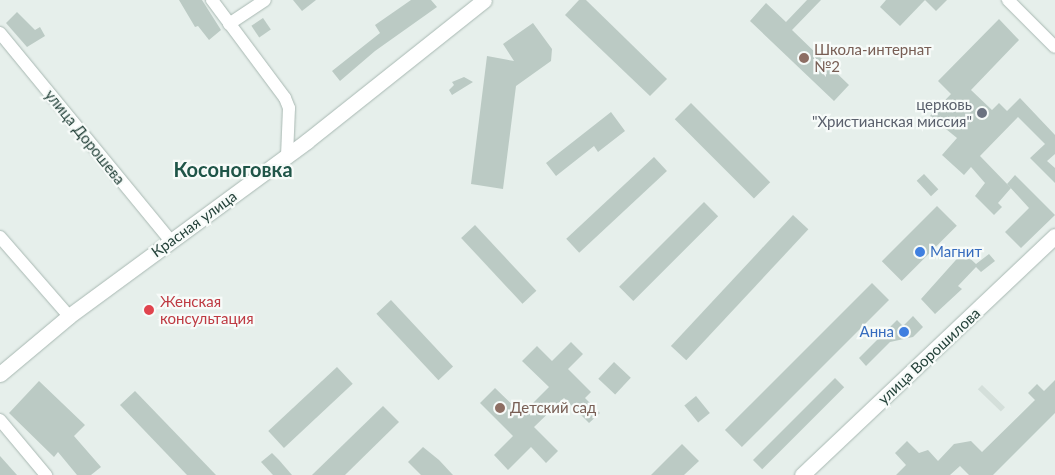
<!DOCTYPE html>
<meta charset="utf-8">
<style>
body{margin:0}
#map{position:relative;width:1055px;height:475px;overflow:hidden;background:#e6efeb;font-family:Lato,sans-serif}
div>[style]{position:absolute}
.built>*{inset:0;background:#d4dfda;transform-origin:0 0}
.building>*{inset:0;background:#bbcac4;transform-origin:0 0}
.roads{filter:drop-shadow(0 0 1px #a8b8b2) drop-shadow(0 0 1px #a8b8b2)}
.minor>*{height:12px;margin:-6px;padding:0 6px;transform-origin:6px;border-radius:6px;background:#fff}
.tertiary>*{height:15px;margin:-7.5px;padding:0 7.5px;transform-origin:7.5px;border-radius:7.5px;background:#fff}
.secondary>*{height:15px;margin:-7.5px;padding:0 7.5px;transform-origin:7.5px;border-radius:7.5px;background:#fff}
.dots>*{width:14px;height:14px;translate:-50% -50%;box-sizing:border-box;border:2px solid #f7fbf9;border-radius:50%}
span{translate:-50% -50%;white-space:nowrap;text-align:center;line-height:1.15;-webkit-text-stroke:4.5px #f7fbf9;paint-order:stroke}
.education-label{font-size:15px;color:#785e54}
.left{translate:0 -50%;text-align:left}
.worship-label{font-size:15px;color:#5b616d}
.right{translate:-100% -50%;text-align:right}
.street-label{font-size:15px;color:#24423a}
.shop-label{font-size:15px;color:#366cbe}
.health-label{font-size:15px;color:#be3a42}
.district-label{font-size:20px;color:#1f5548;font-weight:700}
</style>
<div id="map">
<div class="built">
<i style="left:982px;top:385px;width:32px;height:6px;rotate:44deg"></i>
</div>
<div class="building">
<i style="clip-path:polygon(179px 0,202px 0,221px 30px,209px 40px,198px 26px,195px 27px)"></i>
<i style="clip-path:polygon(293px 0,316px 0,302px 11px)"></i>
<i style="clip-path:polygon(411px 0,431px 0,437px 7px,375px 51px,340px 81px,332px 71px,380px 33px,375px 25px)"></i>
<i style="clip-path:polygon(579px 0,586px 0,667px 79px,650px 96px,565px 15px)"></i>
<i style="clip-path:polygon(807px 0,821px 0,792px 30px,849px 85px,834px 101px,750px 21px,766px 3px,786px 22px)"></i>
<i style="clip-path:polygon(886px 0,925px 0,900px 26px,880px 7px)"></i>
<i style="clip-path:polygon(925px 0,947px 0,936px 11px)"></i>
<i style="clip-path:polygon(17px 12px,35px 30px,40px 27px,45px 36px,27px 47px,6px 23px)"></i>
<i style="left:263px;top:18px;width:14px;height:14px;rotate:56deg"></i>
<i style="clip-path:polygon(999px 19px,1019px 40px,971px 90px,992px 110px,999px 103px,1007px 111px,1020px 98px,1055px 135px,1055px 154px,1047px 161px,1055px 168px,1055px 183px,1030px 158px,1045px 144px,1018px 117px,980px 156px,1011px 188px,998px 203px,1002px 207px,994px 215px,975px 196px,985px 183px,971px 167px,964px 175px,942px 155px,957px 138px,930px 116px,951px 94px,938px 81px)"></i>
<i style="clip-path:polygon(533px 23px,552px 49px,551px 61px,516px 86px,503px 189px,471px 184px,487px 56px,514px 61px,503px 44px)"></i>
<i style="clip-path:polygon(464px 77px,473px 82px,452px 95px,449px 90px,454px 85px,452px 82px)"></i>
<i style="left:691px;top:103px;width:112px;height:23px;rotate:45deg"></i>
<i style="clip-path:polygon(611px 112px,625px 131px,598px 152px,594px 146px,556px 176px,546px 163px)"></i>
<i style="left:654px;top:157px;width:19px;height:120px;rotate:47deg"></i>
<i style="left:924px;top:174px;width:21px;height:10px;rotate:47deg"></i>
<i style="clip-path:polygon(1015px 175px,1055px 215px,1021px 248px,1005px 232px,1029px 208px,1007px 184px)"></i>
<i style="left:704px;top:202px;width:20px;height:120px;rotate:45deg"></i>
<i style="left:937px;top:206px;width:28px;height:78px;rotate:45deg"></i>
<i style="left:793px;top:215px;width:21px;height:179px;rotate:43deg"></i>
<i style="left:475px;top:225px;width:90px;height:19px;rotate:47deg"></i>
<i style="clip-path:polygon(963px 252px,976px 264px,989px 254px,995px 261px,981px 272px,976px 267px,958px 286px,962px 289px,935px 314px,921px 299px)"></i>
<i style="left:872px;top:283px;width:24px;height:208px;rotate:45deg"></i>
<i style="left:391px;top:300px;width:91px;height:20px;rotate:47deg"></i>
<i style="clip-path:polygon(913px 316px,923px 327px,913px 337px,890px 342px,866px 366px,859px 358px,897px 320px,903px 326px)"></i>
<i style="clip-path:polygon(571px 342px,583px 354px,568px 369px,591px 392px,585px 398px,600px 413px,589px 423px,564px 398px,534px 427px,558px 451px,546px 463px,531px 447px,508px 470px,494px 455px,513px 436px,480px 403px,495px 388px,522px 414px,549px 387px,522px 361px,537px 346px,552px 361px)"></i>
<i style="left:614px;top:362px;width:23px;height:23px;rotate:43deg"></i>
<i style="left:337px;top:367px;width:23px;height:94px;rotate:47deg"></i>
<i style="left:835px;top:378px;width:13px;height:116px;rotate:45deg"></i>
<i style="clip-path:polygon(1055px 380px,1055px 413px,993px 475px,969px 475px,960px 466px,950px 475px,896px 475px,906px 465px,895px 453px,907px 441px,919px 453px,928px 450px,938px 461px,954px 444px,971px 441px,982px 452px,1035px 400px,1028px 393px,1037px 384px,1044px 391px)"></i>
<i style="clip-path:polygon(39px 381px,85px 425px,74px 436px,101px 467px,91px 475px,77px 475px,58px 452px,54px 457px,9px 413px)"></i>
<i style="clip-path:polygon(135px 391px,216px 475px,187px 475px,120px 405px)"></i>
<i style="left:696px;top:396px;width:22px;height:15px;rotate:51deg"></i>
<i style="clip-path:polygon(383px 406px,399px 422px,345px 475px,312px 475px)"></i>
<i style="clip-path:polygon(682px 444px,699px 461px,684px 475px,651px 475px)"></i>
<i style="clip-path:polygon(423px 447px,439px 460px,453px 475px,421px 475px,408px 462px)"></i>
<i style="clip-path:polygon(272px 453px,279px 460px,292px 475px,273px 475px,261px 462px)"></i>
<i style="clip-path:polygon(0 456px,17px 475px,0 475px)"></i>
</div>
<div class="roads">
<div class="minor">
<i style="left:212px;top:0;width:122px;rotate:53.3deg"></i>
<i style="left:285px;top:98px;width:11px;rotate:68deg"></i>
<i style="left:289px;top:108px;width:47px;rotate:92.4deg"></i>
<i style="left:1008px;top:0;width:66px;rotate:45deg"></i>
<i style="left:229px;top:24px;width:43px;rotate:-33.7deg"></i>
<i style="left:0;top:33px;width:269px;rotate:50.6deg"></i>
<i style="left:0;top:237px;width:105px;rotate:48.9deg"></i>
<i style="left:0;top:420px;width:72px;rotate:50.1deg"></i>
</div>
<div class="tertiary">
<i style="left:0;top:374px;width:90px;rotate:-40deg"></i>
<i style="left:69px;top:316px;width:295px;rotate:-36.3deg"></i>
<i style="left:307px;top:141px;width:226px;rotate:-38.5deg"></i>
</div>
<div class="secondary">
<i style="left:802px;top:475px;width:348px;rotate:-43.4deg"></i>
</div>
</div>
<div class="dots">
<i style="left:804px;top:58px;background:#8d6e63"></i>
<i style="left:982px;top:113px;background:#6b7280"></i>
<i style="left:920px;top:252px;background:#3f7fe0"></i>
<i style="left:149px;top:310px;background:#e0444e"></i>
<i style="left:904px;top:332px;background:#3f7fe0"></i>
<i style="left:500px;top:408px;background:#8d6e63"></i>
</div>
<div class="education-label">
<span class="left" style="left:814px;top:58px">Школа-интернат<br>№2</span>
<span class="left" style="left:510px;top:408px">Детский сад</span>
</div>
<div class="worship-label">
<span class="right" style="left:972px;top:113px">церковь<br>"Христианская миссия"</span>
</div>
<div class="street-label">
<span style="left:85px;top:137px;rotate:51deg">улица Дорошева</span>
<span style="left:194px;top:224px;rotate:-36deg">Красная улица</span>
<span style="left:929px;top:356px;rotate:-43deg">улица Ворошилова</span>
</div>
<div class="shop-label">
<span class="left" style="left:930px;top:252px">Магнит</span>
<span class="right" style="left:894px;top:332px">Анна</span>
</div>
<div class="health-label">
<span class="left" style="left:160px;top:310px">Женская<br>консультация</span>
</div>
<div class="district-label">
<span style="left:233px;top:169px">Косоноговка</span>
</div>
</div>
